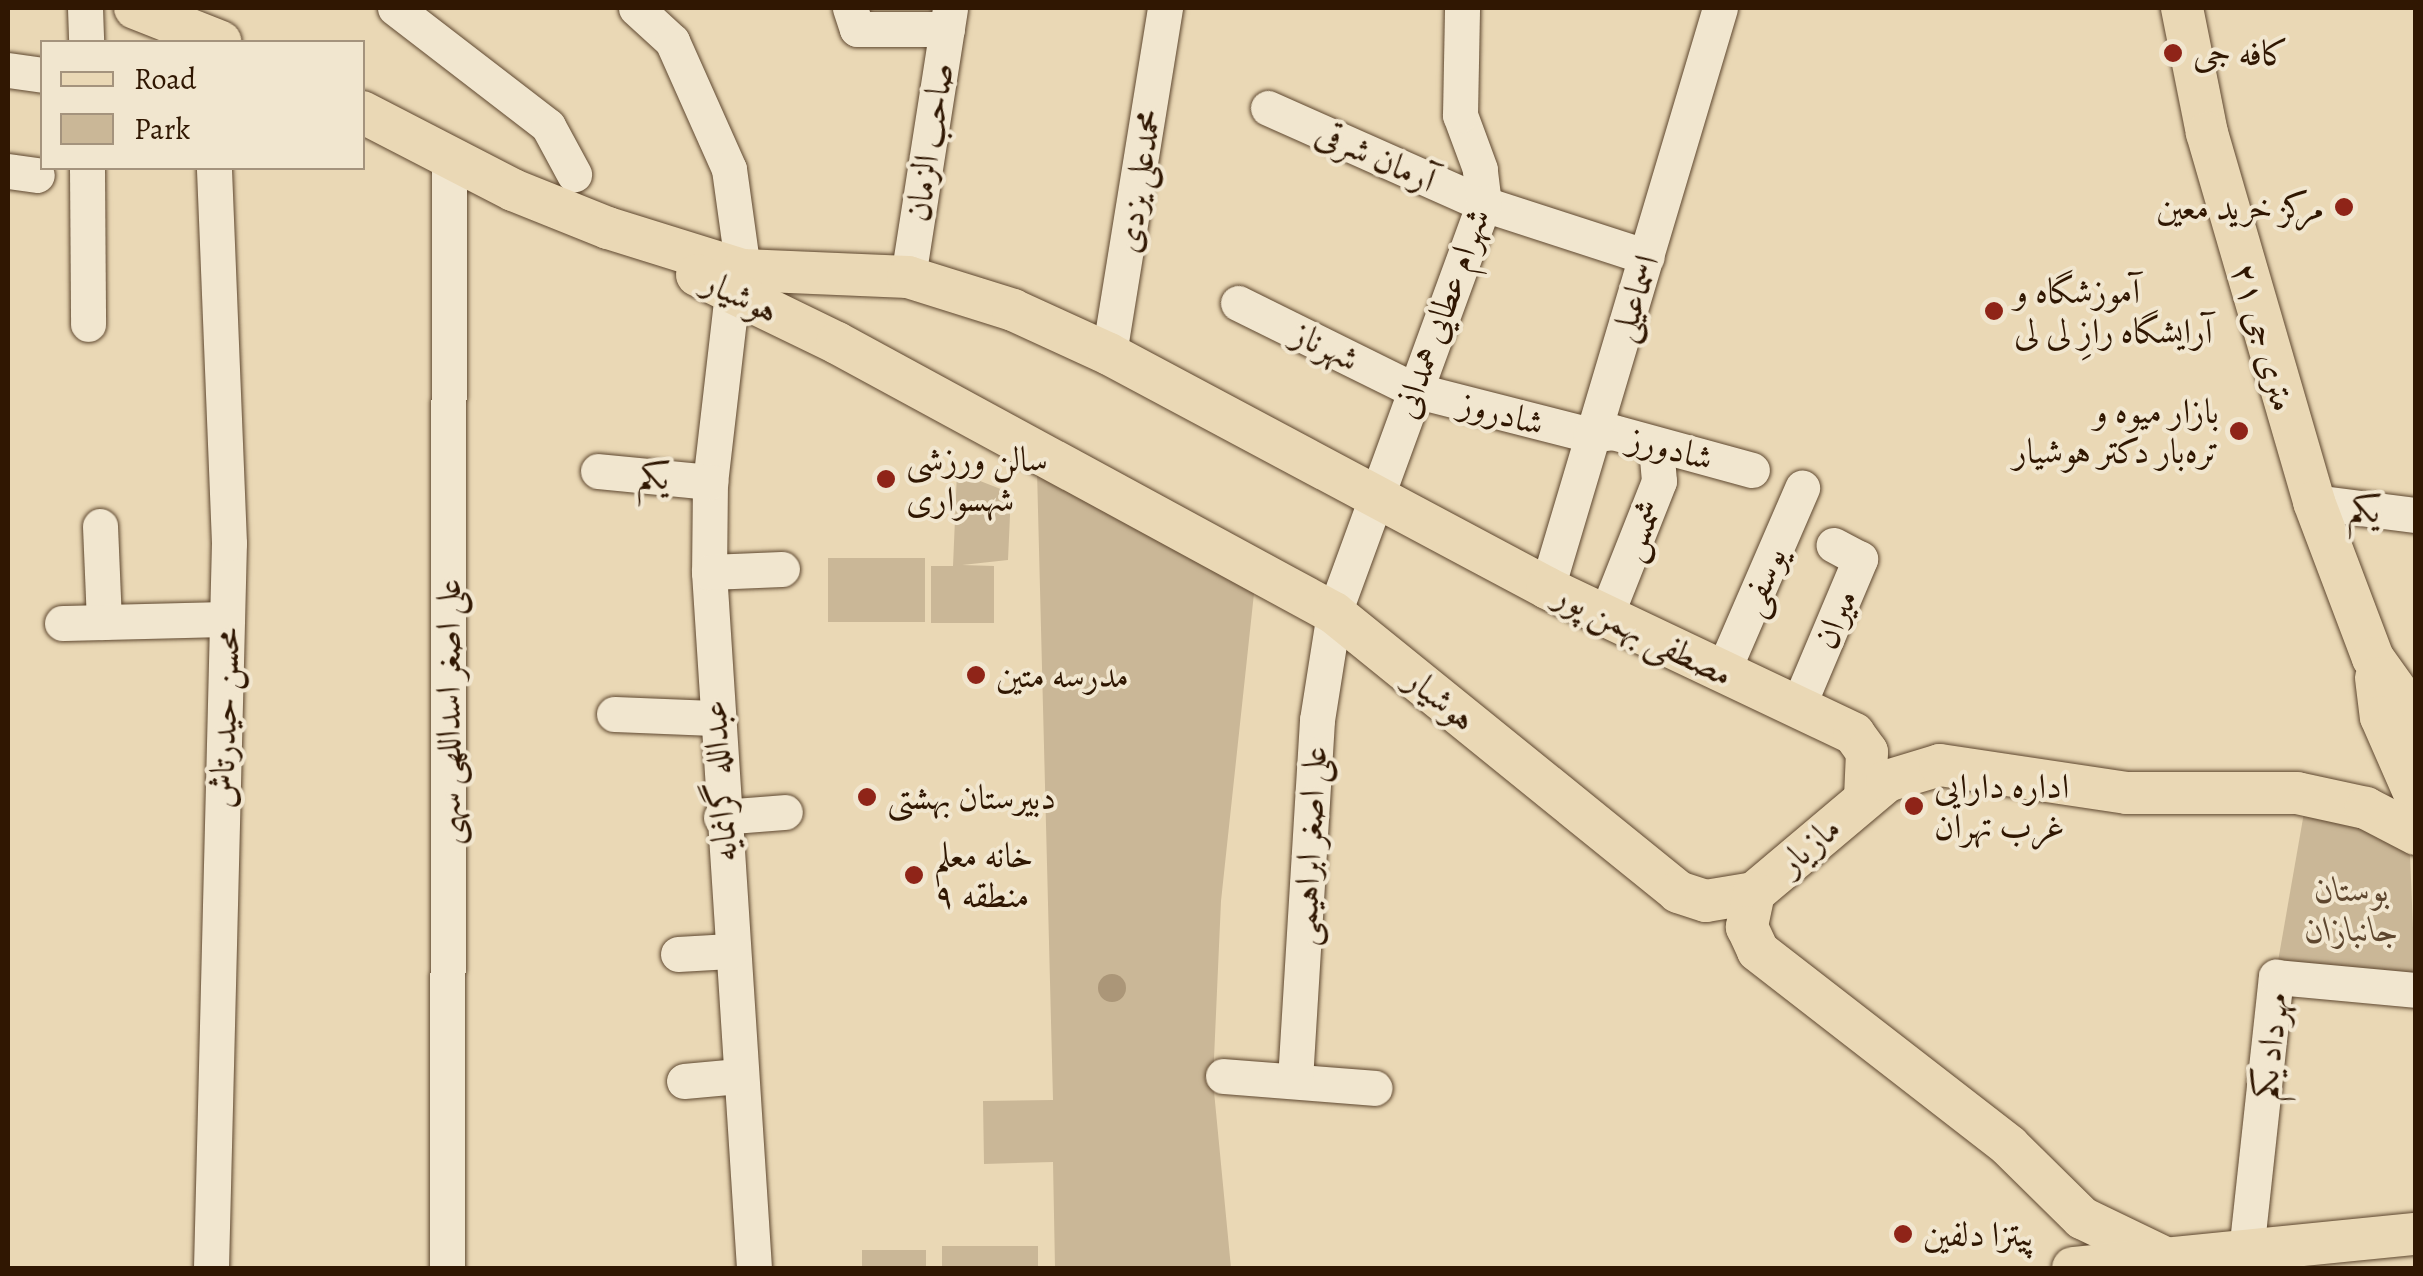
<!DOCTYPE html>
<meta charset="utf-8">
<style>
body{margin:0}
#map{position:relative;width:2423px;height:1276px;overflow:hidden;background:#ead8b5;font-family:Alegreya,Amiri,serif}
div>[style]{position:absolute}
.green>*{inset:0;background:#cab797;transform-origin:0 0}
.water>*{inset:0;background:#ab9678}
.round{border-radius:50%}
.roads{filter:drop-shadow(0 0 2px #5e472f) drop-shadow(0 0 2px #5e472f)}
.minor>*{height:35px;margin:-17.5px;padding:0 17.5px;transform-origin:17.5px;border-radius:17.5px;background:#f1e6cf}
.major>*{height:42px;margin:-21px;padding:0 21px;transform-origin:21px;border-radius:21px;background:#ead8b5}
.dots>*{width:28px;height:28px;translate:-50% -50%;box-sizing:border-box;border:5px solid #f1e6cf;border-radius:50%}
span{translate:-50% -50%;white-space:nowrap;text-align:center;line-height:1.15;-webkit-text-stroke:8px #f1e6cf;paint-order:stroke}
.poi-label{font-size:35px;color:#301702}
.left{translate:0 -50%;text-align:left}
.right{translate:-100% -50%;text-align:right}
.street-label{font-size:35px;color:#301702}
.park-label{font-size:35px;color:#5e472f;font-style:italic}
.frame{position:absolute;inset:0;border:10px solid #301702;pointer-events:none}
.legend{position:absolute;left:40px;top:40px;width:325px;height:130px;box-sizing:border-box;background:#f1e6cf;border:2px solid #a4937d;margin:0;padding:12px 18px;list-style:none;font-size:30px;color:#301702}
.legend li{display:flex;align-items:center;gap:20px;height:50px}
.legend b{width:50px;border:2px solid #a4937d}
</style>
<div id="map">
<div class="green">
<i style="clip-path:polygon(1037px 471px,1255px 584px,1221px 901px,1213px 1081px,1231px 1268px,1055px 1268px,1053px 1162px,984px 1164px,983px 1101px,1053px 1100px)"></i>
<i style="clip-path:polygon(957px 472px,1011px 493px,1008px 560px,962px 565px,994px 566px,994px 623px,931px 623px,931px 566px,953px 566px)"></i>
<i style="left:828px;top:558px;width:97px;height:64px"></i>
<i style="clip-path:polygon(2305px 807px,2357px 819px,2410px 854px,2415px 978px,2277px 967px)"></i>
<i style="left:1038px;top:1246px;width:22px;height:96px;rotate:90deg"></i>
<i style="left:926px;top:1250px;width:18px;height:64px;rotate:90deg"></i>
</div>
<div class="water">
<i class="round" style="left:1098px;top:974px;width:28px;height:28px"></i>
</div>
<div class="roads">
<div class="minor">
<i style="left:85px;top:8px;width:34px;rotate:88deg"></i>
<i style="left:395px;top:8px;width:193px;rotate:37.6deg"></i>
<i style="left:548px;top:126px;width:55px;rotate:61.6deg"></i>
<i style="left:636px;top:8px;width:49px;rotate:42.5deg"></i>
<i style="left:672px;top:41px;width:140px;rotate:66deg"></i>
<i style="left:729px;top:169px;width:102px;rotate:82.1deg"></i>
<i style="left:850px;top:8px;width:22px;rotate:72deg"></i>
<i style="left:857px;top:29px;width:90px"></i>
<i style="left:8px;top:70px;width:34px;rotate:8deg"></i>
<i style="left:1268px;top:108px;width:236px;rotate:24deg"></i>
<i style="left:1484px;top:204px;width:171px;rotate:18deg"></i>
<i style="left:87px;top:168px;width:156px;rotate:89.6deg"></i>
<i style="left:8px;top:171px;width:29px;rotate:8deg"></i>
<i style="left:908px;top:277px;width:272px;rotate:-81.1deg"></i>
<i style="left:732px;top:293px;width:190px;rotate:96.6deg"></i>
<i style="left:710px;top:482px;width:90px;rotate:90.6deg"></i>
<i style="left:709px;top:572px;width:697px;rotate:86.3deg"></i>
<i style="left:1238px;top:303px;width:196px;rotate:26.3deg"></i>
<i style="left:1414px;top:390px;width:182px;rotate:14.3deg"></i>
<i style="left:1590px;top:435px;width:23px;rotate:-7deg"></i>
<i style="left:1613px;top:432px;width:144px;rotate:15.3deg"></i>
<i style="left:1109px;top:354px;width:351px;rotate:-80.8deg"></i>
<i style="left:598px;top:471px;width:113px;rotate:5.6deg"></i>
<i style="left:2314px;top:502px;width:103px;rotate:7.3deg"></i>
<i style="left:100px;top:526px;width:96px;rotate:87.6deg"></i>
<i style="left:709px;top:572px;width:73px;rotate:-2.4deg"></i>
<i style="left:1547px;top:588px;width:605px;rotate:-73.39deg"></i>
<i style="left:1606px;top:615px;width:144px;rotate:-68.4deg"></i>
<i style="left:1659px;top:481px;width:37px;rotate:-95deg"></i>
<i style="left:62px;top:623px;width:165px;rotate:-1.4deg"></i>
<i style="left:1722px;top:673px;width:202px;rotate:-66.6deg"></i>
<i style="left:1798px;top:706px;width:160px;rotate:-67.1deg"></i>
<i style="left:1860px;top:559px;width:30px;rotate:-152deg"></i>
<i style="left:614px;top:714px;width:100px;rotate:2.3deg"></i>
<i style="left:721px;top:817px;width:64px;rotate:-4.5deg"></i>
<i style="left:678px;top:954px;width:52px;rotate:-3.3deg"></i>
<i style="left:1223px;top:1076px;width:152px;rotate:4.5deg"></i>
<i style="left:1295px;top:1080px;width:361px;rotate:-86.5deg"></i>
<i style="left:1317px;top:720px;width:108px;rotate:-81deg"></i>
<i style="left:1334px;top:613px;width:436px;rotate:-69.9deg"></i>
<i style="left:1484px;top:204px;width:35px;rotate:-97deg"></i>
<i style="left:1480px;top:169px;width:58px;rotate:-110.3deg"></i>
<i style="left:1460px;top:115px;width:107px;rotate:-88.9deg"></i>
<i style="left:684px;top:1081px;width:55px;rotate:-5.2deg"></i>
<i style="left:2246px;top:1252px;width:277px;rotate:-83.8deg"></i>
<i style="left:2276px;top:977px;width:141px;rotate:5.3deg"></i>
<i style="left:211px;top:1268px;width:725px;rotate:-88.58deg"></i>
<i style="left:229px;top:543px;width:375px;rotate:-92.3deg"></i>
<i style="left:447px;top:1268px;width:1113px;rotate:-89.9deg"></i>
</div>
<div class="major">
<i style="left:135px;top:8px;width:92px;rotate:21.6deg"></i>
<i style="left:2182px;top:8px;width:127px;rotate:78.7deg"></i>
<i style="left:2207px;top:133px;width:384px;rotate:73.8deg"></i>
<i style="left:2314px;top:502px;width:167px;rotate:69.3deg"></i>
<i style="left:2373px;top:658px;width:74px;rotate:54.4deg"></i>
<i style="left:362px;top:112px;width:170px;rotate:27.3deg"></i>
<i style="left:513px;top:190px;width:102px;rotate:21.8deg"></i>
<i style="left:608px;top:228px;width:141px;rotate:17.3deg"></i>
<i style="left:743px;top:270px;width:165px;rotate:2.4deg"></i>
<i style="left:908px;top:277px;width:110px;rotate:17.4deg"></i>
<i style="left:1013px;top:310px;width:106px;rotate:24.6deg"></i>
<i style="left:1109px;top:354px;width:497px;rotate:28.1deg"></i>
<i style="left:1547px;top:588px;width:340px;rotate:25.4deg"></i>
<i style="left:1854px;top:734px;width:22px;rotate:54deg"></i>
<i style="left:1867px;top:752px;width:45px;rotate:92.5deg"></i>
<i style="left:697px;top:275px;width:156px;rotate:25.9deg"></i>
<i style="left:837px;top:343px;width:566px;rotate:28.51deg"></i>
<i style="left:1334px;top:613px;width:443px;rotate:39deg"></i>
<i style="left:1678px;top:892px;width:29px;rotate:18deg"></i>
<i style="left:1706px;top:901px;width:49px;rotate:-9.5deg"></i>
<i style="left:2376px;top:678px;width:39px;rotate:83deg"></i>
<i style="left:2381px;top:717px;width:87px;rotate:66.4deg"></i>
<i style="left:1754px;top:893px;width:174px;rotate:-40.1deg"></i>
<i style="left:1887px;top:781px;width:55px;rotate:-16.8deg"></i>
<i style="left:1940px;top:765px;width:189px;rotate:8.5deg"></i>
<i style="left:2127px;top:793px;width:170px"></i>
<i style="left:2297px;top:793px;width:71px;rotate:12.3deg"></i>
<i style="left:2366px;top:808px;width:56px;rotate:27.5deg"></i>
<i style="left:1754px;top:893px;width:35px;rotate:102deg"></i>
<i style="left:1747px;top:927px;width:26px;rotate:65deg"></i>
<i style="left:1758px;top:951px;width:318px;rotate:37.8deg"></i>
<i style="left:2009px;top:1146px;width:103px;rotate:44.6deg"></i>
<i style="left:2082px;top:1218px;width:92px;rotate:25.7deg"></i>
<i style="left:2073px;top:1268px;width:345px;rotate:-5.7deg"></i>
</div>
</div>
<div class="dots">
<i style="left:2173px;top:53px;background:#8f2418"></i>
<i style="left:2344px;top:207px;background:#8f2418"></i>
<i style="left:1994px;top:311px;background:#8f2418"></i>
<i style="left:2239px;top:431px;background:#8f2418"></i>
<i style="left:886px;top:479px;background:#8f2418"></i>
<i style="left:976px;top:675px;background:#8f2418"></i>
<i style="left:867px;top:797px;background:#8f2418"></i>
<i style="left:1914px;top:806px;background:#8f2418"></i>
<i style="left:914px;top:875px;background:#8f2418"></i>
<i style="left:1903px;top:1234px;background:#8f2418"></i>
</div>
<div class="poi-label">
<span class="left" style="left:2193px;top:53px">کافه جی</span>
<span class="right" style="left:2324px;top:207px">مرکز خرید معین</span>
<span class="left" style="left:2014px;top:311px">آموزشگاه و<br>آرایشگاه رازِ لی لی</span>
<span class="right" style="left:2219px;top:431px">بازار میوه و<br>تره‌بار دکتر هوشیار</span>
<span class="left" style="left:906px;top:479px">سالن ورزشی<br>شهسواری</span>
<span class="left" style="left:996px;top:675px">مدرسه متین</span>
<span class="left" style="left:1934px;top:806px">اداره دارایی<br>غرب تهران</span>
<span class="left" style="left:887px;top:797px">دبیرستان بهشتی</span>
<span class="left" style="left:934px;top:875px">خانه معلم<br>منطقه ۹</span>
<span class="left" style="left:1923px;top:1234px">پیتزا دلفین</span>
</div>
<div class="street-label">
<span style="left:929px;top:142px;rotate:-81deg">صاحب الزمان</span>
<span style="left:1376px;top:156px;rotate:24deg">آرمان شرقی</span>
<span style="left:1138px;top:181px;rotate:-81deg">محمدعلی یزدی</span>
<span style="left:741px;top:296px;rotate:26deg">هوشیار</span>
<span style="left:1634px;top:298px;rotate:-72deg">اسماعیلی</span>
<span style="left:1441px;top:313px;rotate:-70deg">شهرام عطایی همدانی</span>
<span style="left:2264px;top:337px;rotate:74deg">۲۱ متری جی</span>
<span style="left:1326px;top:346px;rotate:26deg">شهرناز</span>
<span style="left:1502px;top:413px;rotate:15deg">شادروز</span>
<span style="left:1671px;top:448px;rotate:15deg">شادورز</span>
<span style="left:654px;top:476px;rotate:6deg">یکم</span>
<span style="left:2365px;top:509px;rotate:7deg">یکم</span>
<span style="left:1640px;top:530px;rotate:-68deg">شمس</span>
<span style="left:1762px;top:581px;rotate:-67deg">یوسفی</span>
<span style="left:1835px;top:619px;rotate:-67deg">میران</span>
<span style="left:1644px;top:634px;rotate:26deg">مصطفی بهمن پور</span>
<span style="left:1441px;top:699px;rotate:39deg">هوشیار</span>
<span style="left:448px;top:712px;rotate:-90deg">علی اصغر اسداللهی سهی</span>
<span style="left:224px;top:718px;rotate:-88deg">محسن حیدرتاش</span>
<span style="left:719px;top:781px;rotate:-94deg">عبدالله گرانمایه</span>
<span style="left:1809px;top:845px;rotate:-41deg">مازیار</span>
<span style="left:1309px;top:846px;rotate:-87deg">علی اصغر ابراهیمی</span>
<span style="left:2270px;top:1046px;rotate:-83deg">مهرداد یکم</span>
</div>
<div class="park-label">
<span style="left:2352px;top:909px">بوستان<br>جانبازان</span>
</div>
<div class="frame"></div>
<ul class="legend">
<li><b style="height:12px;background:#ead8b5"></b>Road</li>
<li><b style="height:28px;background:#cab797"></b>Park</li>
</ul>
</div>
